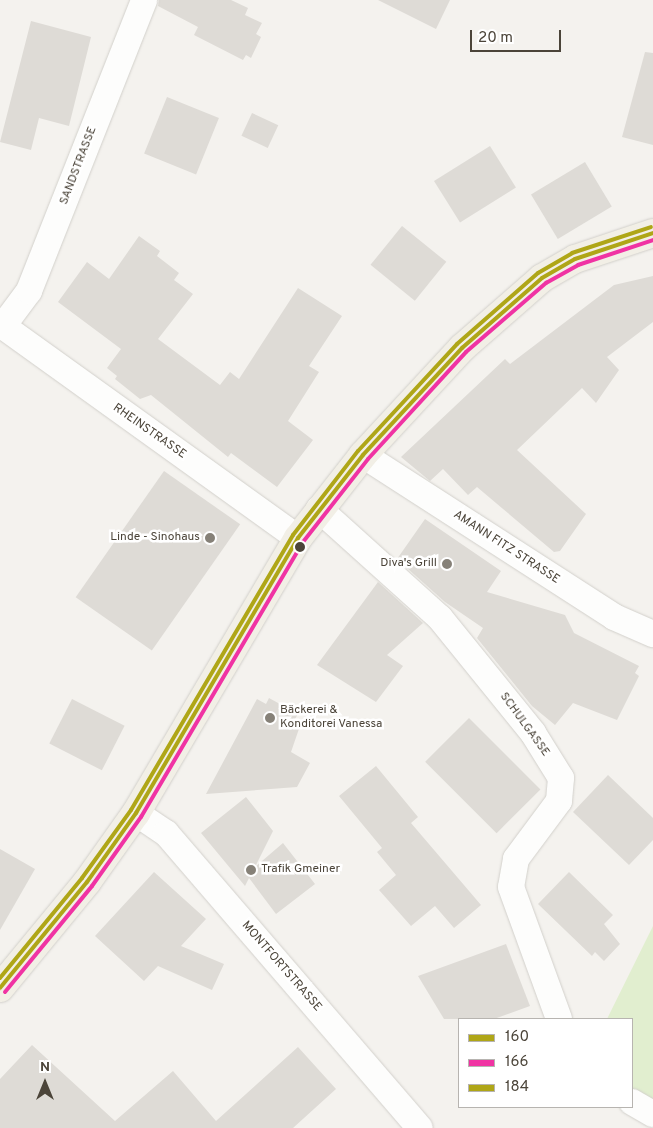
<!DOCTYPE html>
<meta charset="utf-8">
<style>
body{margin:0}
#map{position:relative;width:653px;height:1128px;overflow:hidden;background:#f4f2ee;font-family:Overpass,sans-serif}
div>[style]{position:absolute}
.green>*{inset:0;background:#e1eecf}
.building>*{inset:0;background:#dedbd6;transform-origin:0 0}
.roads{filter:drop-shadow(0 0 1px #d2d0cb) drop-shadow(0 0 1px #d2d0cb)}
.street>*{height:26px;margin:-13px;padding:0 13px;transform-origin:13px;border-radius:13px;background:#fdfdfc}
.primary>*{height:28px;margin:-14px;padding:0 14px;transform-origin:14px;border-radius:14px;background:#f2efe6}
.bus-1>*{height:4px;margin:-2px;padding:0 2px;transform-origin:2px;border-radius:2px;background:#afa617}
.bus-2>*{height:4px;margin:-2px;padding:0 2px;transform-origin:2px;border-radius:2px;background:#f033a3}
.bus-3>*{height:4px;margin:-2px;padding:0 2px;transform-origin:2px;border-radius:2px;background:#afa617}
.dots>*{width:14px;height:14px;translate:-50% -50%;box-sizing:border-box;border:2px solid #fff;border-radius:50%}
span{translate:-50% -50%;white-space:nowrap;text-align:center;line-height:1.15;-webkit-text-stroke:5px #fff;paint-order:stroke}
.street-label{font-size:12px;color:#4b4439}
.poi-label{font-size:12px;color:#4b4439}
.right{translate:-100% -50%;text-align:right}
.left{translate:0 -50%;text-align:left}
.legend{position:absolute;left:458px;top:1018px;width:175px;height:90px;box-sizing:border-box;background:#fff;border:1px solid #b7b4b0;margin:0;padding:6px 9px;list-style:none;font-size:15px;color:#4b4439}
.legend li{display:flex;align-items:center;gap:10px;height:25px}
.legend b{width:25px;border:1px solid #b7b4b0}
.north{position:absolute;left:20px;top:1058px;width:50px;height:50px;-webkit-text-stroke:4px #fff;paint-order:stroke;rotate:0deg;font-size:14px;font-weight:700;line-height:20px;text-align:center;color:#4b4439}
.north::after{content:'';display:block;margin:auto;width:18px;height:22px;background:#4b4439;clip-path:polygon(50% 0,100% 100%,50% 72%,0 100%)}
.scale{position:absolute;left:470px;top:30px;width:91px;height:22px;box-sizing:border-box;border:2px solid #4b4439;border-top:0;padding-left:6px;font-size:15px;line-height:18px;white-space:nowrap;color:#4b4439;-webkit-text-stroke:4px #fff;paint-order:stroke}
</style>
<div id="map">
<div class="green">
<i style="clip-path:polygon(653px 926px,653px 1113px,632px 1098px,632px 1019px,607px 1019px)"></i>
</div>
<div class="building">
<i style="clip-path:polygon(159px 0,231px 0,248px 8px,245px 15px,262px 23px,256px 34px,261px 37px,251px 58px,246px 55px,243px 60px,194px 35px,198px 27px,158px 6px)"></i>
<i style="clip-path:polygon(378px 0,450px 0,436px 29px)"></i>
<i style="clip-path:polygon(31px 21px,91px 37px,69px 126px,39px 118px,31px 150px,0 142px)"></i>
<i style="clip-path:polygon(645px 52px,653px 53px,653px 145px,622px 137px)"></i>
<i style="left:167px;top:97px;width:56px;height:61px;rotate:22deg"></i>
<i style="left:252px;top:113px;width:29px;height:25px;rotate:25deg"></i>
<i style="left:490px;top:146px;width:49px;height:66px;rotate:58deg"></i>
<i style="left:585px;top:162px;width:52px;height:63px;rotate:59deg"></i>
<i style="left:402px;top:226px;width:57px;height:50px;rotate:39deg"></i>
<i style="clip-path:polygon(139px 236px,160px 251px,157px 256px,179px 273px,174px 280px,193px 294px,158px 339px,220px 385px,230px 372px,239px 379px,298px 288px,342px 316px,309px 366px,319px 372px,288px 421px,313px 440px,277px 487px,231px 453px,228px 457px,151px 395px,140px 399px,115px 379px,117px 376px,107px 368px,121px 349px,58px 302px,87px 262px,109px 279px)"></i>
<i style="clip-path:polygon(653px 276px,653px 322px,607px 357px,619px 370px,596px 403px,582px 388px,517px 450px,586px 514px,560px 551px,554px 552px,477px 487px,468px 495px,443px 469px,430px 481px,401px 457px,505px 359px,510px 364px,614px 285px)"></i>
<i style="left:164px;top:471px;width:93px;height:154px;rotate:35deg"></i>
<i style="clip-path:polygon(425px 519px,501px 571px,487px 592px,565px 615px,574px 633px,639px 666px,635px 673px,639px 676px,617px 720px,573px 703px,555px 725px,532px 706px,477px 638px,483px 628px,445px 602px,397px 559px)"></i>
<i style="clip-path:polygon(378px 582px,423px 623px,387px 655px,403px 666px,376px 702px,317px 665px)"></i>
<i style="clip-path:polygon(269px 698px,298px 714px,295px 719px,301px 723px,291px 752px,310px 763px,297px 787px,206px 794px,257px 699px,266px 704px)"></i>
<i style="left:72px;top:699px;width:59px;height:50px;rotate:27deg"></i>
<i style="left:469px;top:718px;width:101px;height:62px;rotate:45deg"></i>
<i style="clip-path:polygon(376px 766px,418px 817px,411px 823px,481px 905px,454px 928px,435px 906px,411px 926px,379px 890px,396px 875px,377px 852px,382px 848px,339px 796px)"></i>
<i style="clip-path:polygon(608px 775px,653px 818px,653px 840px,629px 865px,573px 812px)"></i>
<i style="clip-path:polygon(246px 797px,273px 831px,255px 867px,283px 843px,315px 884px,276px 914px,249px 878px,245px 886px,201px 833px)"></i>
<i style="clip-path:polygon(0 849px,35px 869px,0 930px)"></i>
<i style="clip-path:polygon(154px 872px,206px 919px,181px 946px,224px 964px,212px 990px,158px 966px,144px 981px,95px 936px)"></i>
<i style="clip-path:polygon(569px 872px,613px 915px,604px 924px,620px 944px,604px 961px,595px 952px,592px 956px,538px 904px)"></i>
<i style="clip-path:polygon(506px 944px,530px 1006px,494px 1019px,444px 1019px,418px 976px)"></i>
<i style="clip-path:polygon(32px 1045px,115px 1121px,173px 1071px,216px 1121px,298px 1047px,336px 1089px,293px 1128px,0 1128px,0 1079px)"></i>
</div>
<div class="roads">
<div class="street">
<i style="left:0;top:324px;width:367px;rotate:35.7deg"></i>
<i style="left:3px;top:326px;width:44px;rotate:-53.4deg"></i>
<i style="left:29px;top:291px;width:313px;rotate:-68.4deg"></i>
<i style="left:363px;top:455px;width:299px;rotate:32.8deg"></i>
<i style="left:614px;top:617px;width:43px;rotate:23.6deg"></i>
<i style="left:319px;top:509px;width:163px;rotate:42deg"></i>
<i style="left:440px;top:618px;width:148px;rotate:51deg"></i>
<i style="left:533px;top:733px;width:53px;rotate:58.1deg"></i>
<i style="left:561px;top:778px;width:23px;rotate:95deg"></i>
<i style="left:559px;top:801px;width:72px;rotate:126.6deg"></i>
<i style="left:516px;top:859px;width:28px;rotate:100deg"></i>
<i style="left:511px;top:887px;width:140px;rotate:70deg"></i>
<i style="left:136px;top:813px;width:36px;rotate:34deg"></i>
<i style="left:166px;top:833px;width:389px;rotate:49.3deg"></i>
<i style="left:632px;top:1102px;width:24px;rotate:30deg"></i>
</div>
<div class="primary">
<i style="left:0;top:988px;width:137px;rotate:-50.6deg"></i>
<i style="left:87px;top:882px;width:85px;rotate:-54.6deg"></i>
<i style="left:136px;top:813px;width:319px;rotate:-59.5deg"></i>
<i style="left:298px;top:538px;width:105px;rotate:-51.9deg"></i>
<i style="left:363px;top:455px;width:146px;rotate:-47.2deg"></i>
<i style="left:462px;top:348px;width:106px;rotate:-41.2deg"></i>
<i style="left:542px;top:278px;width:38px;rotate:-30deg"></i>
<i style="left:575px;top:259px;width:82px;rotate:-18.4deg"></i>
</div>
</div>
<div class="bus-1">
<i style="left:0;top:988px;width:137px;rotate:-50.6deg"></i>
<i style="left:87px;top:882px;width:85px;rotate:-54.6deg"></i>
<i style="left:136px;top:813px;width:319px;rotate:-59.5deg"></i>
<i style="left:298px;top:538px;width:105px;rotate:-51.9deg"></i>
<i style="left:363px;top:455px;width:146px;rotate:-47.2deg"></i>
<i style="left:462px;top:348px;width:106px;rotate:-41.2deg"></i>
<i style="left:542px;top:278px;width:38px;rotate:-30deg"></i>
<i style="left:575px;top:259px;width:82px;rotate:-18.4deg"></i>
</div>
<div class="bus-2">
<i style="left:5px;top:992px;width:137px;rotate:-50.6deg"></i>
<i style="left:92px;top:886px;width:85px;rotate:-54.6deg"></i>
<i style="left:141px;top:817px;width:319px;rotate:-59.5deg"></i>
<i style="left:303px;top:542px;width:105px;rotate:-51.9deg"></i>
<i style="left:368px;top:459px;width:145px;rotate:-47.5deg"></i>
<i style="left:466px;top:352px;width:106px;rotate:-40.8deg"></i>
<i style="left:546px;top:283px;width:37px;rotate:-29deg"></i>
<i style="left:578px;top:265px;width:79px;rotate:-18.4deg"></i>
</div>
<div class="bus-3">
<i style="left:0;top:978px;width:129px;rotate:-50.6deg"></i>
<i style="left:82px;top:878px;width:84px;rotate:-54.2deg"></i>
<i style="left:131px;top:810px;width:319px;rotate:-59.5deg"></i>
<i style="left:293px;top:535px;width:106px;rotate:-52.3deg"></i>
<i style="left:358px;top:451px;width:146px;rotate:-47.2deg"></i>
<i style="left:457px;top:344px;width:108px;rotate:-41.2deg"></i>
<i style="left:538px;top:273px;width:39px;rotate:-30deg"></i>
<i style="left:572px;top:253px;width:83px;rotate:-18.2deg"></i>
</div>
<div class="dots">
<i style="left:210px;top:538px;background:#868178"></i>
<i style="left:300px;top:547px;background:#4b4439"></i>
<i style="left:447px;top:564px;background:#868178"></i>
<i style="left:270px;top:718px;background:#868178"></i>
<i style="left:251px;top:870px;background:#868178"></i>
</div>
<div class="street-label">
<span style="left:79px;top:166px;rotate:-69deg">SANDSTRASSE</span>
<span style="left:149px;top:432px;rotate:35deg">RHEINSTRASSE</span>
<span style="left:506px;top:548px;rotate:33deg">AMANN FITZ STRASSE</span>
<span style="left:524px;top:725px;rotate:54deg">SCHULGASSE</span>
<span style="left:281px;top:967px;rotate:49deg">MONTFORTSTRASSE</span>
</div>
<div class="poi-label">
<span class="right" style="left:200px;top:538px">Linde - Sinohaus</span>
<span class="right" style="left:437px;top:564px">Diva's Grill</span>
<span class="left" style="left:280px;top:718px">Bäckerei &amp;<br>Konditorei Vanessa</span>
<span class="left" style="left:261px;top:870px">Trafik Gmeiner</span>
</div>
<ul class="legend">
<li><b style="height:6px;background:#afa617"></b>160</li>
<li><b style="height:6px;background:#f033a3"></b>166</li>
<li><b style="height:6px;background:#afa617"></b>184</li>
</ul>
<div class="north">N</div>
<div class="scale">20 m</div>
</div>
